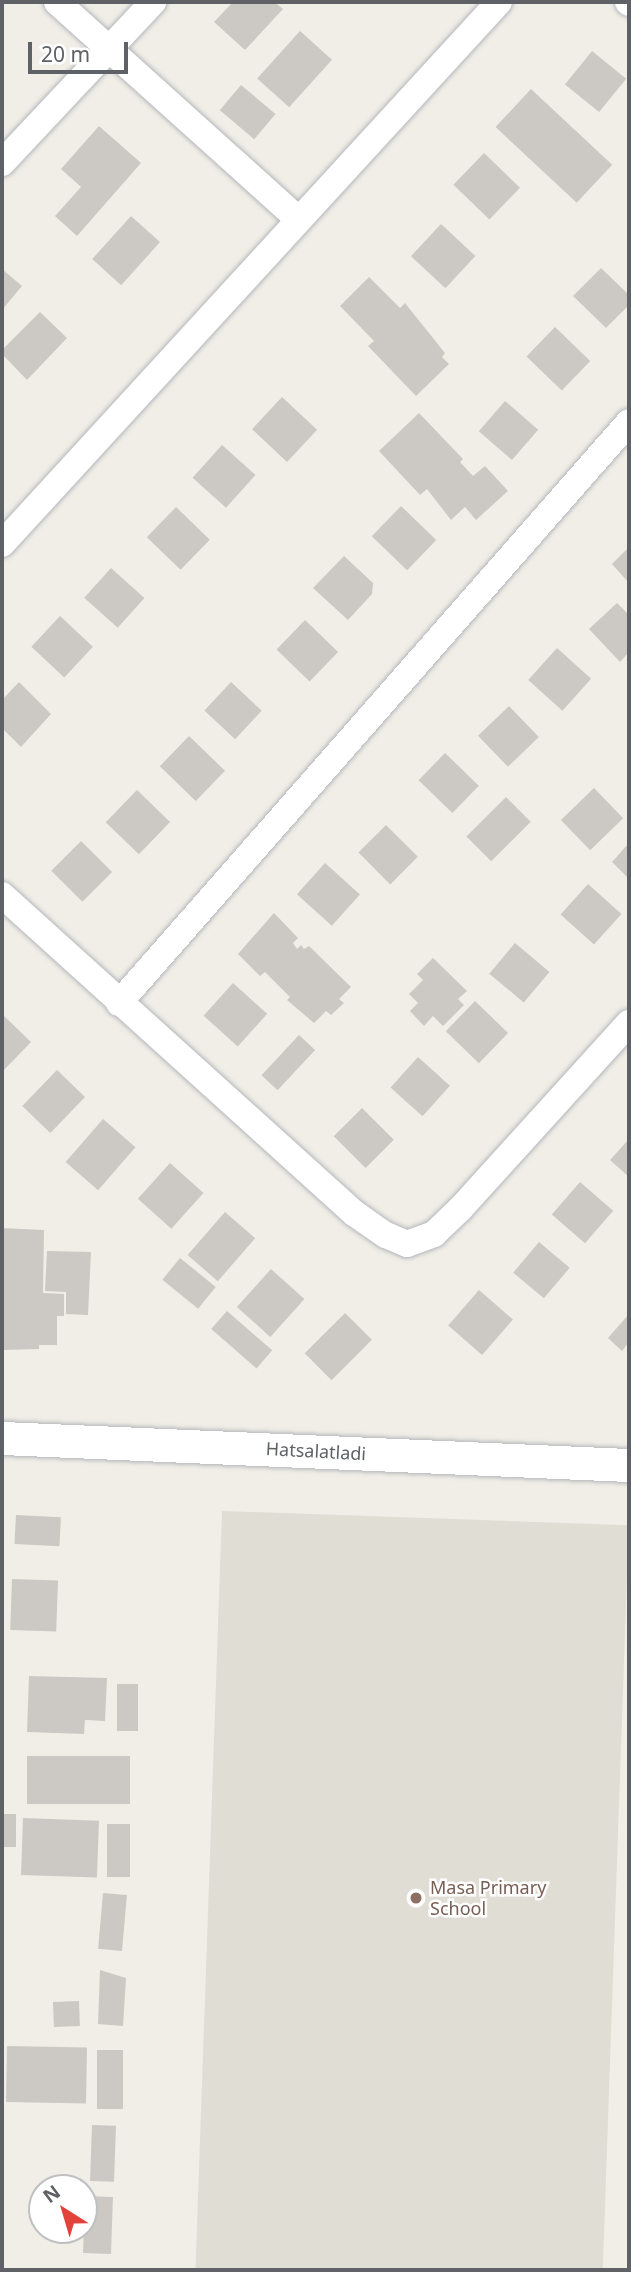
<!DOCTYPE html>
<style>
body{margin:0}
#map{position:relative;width:631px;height:2272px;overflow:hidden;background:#f0eee7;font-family:"Noto Sans",sans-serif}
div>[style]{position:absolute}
.education>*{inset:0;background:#e0ddd5;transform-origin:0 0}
.building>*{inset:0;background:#ccc9c4;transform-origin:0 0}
.roads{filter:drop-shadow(0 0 2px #b4b7bb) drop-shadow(0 0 2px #b4b7bb)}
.minor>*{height:26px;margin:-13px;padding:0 13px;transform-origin:13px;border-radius:13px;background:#fff}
.tertiary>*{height:33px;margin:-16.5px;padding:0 16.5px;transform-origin:16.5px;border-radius:16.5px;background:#fff}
.dots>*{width:19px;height:19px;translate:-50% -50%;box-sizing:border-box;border:4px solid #fff;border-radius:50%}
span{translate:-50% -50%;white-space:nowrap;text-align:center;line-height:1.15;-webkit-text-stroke:5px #fff;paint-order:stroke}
.street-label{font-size:18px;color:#5e6267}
.education-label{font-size:18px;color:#785e54}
.left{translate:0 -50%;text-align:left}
.frame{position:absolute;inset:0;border:4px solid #5e6267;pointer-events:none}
.north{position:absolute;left:28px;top:2174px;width:70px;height:70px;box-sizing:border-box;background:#fff;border:2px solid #bfc0c2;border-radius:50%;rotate:323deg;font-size:19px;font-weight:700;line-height:28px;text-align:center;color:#5e6267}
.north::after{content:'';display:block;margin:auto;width:24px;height:32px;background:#e3423b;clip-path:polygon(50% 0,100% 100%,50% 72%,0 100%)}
.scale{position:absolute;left:28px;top:42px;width:100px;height:32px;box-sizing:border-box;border:4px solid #5e6267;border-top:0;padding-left:9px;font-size:21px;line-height:24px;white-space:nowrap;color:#5e6267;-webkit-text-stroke:5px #fff;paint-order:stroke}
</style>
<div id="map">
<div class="education">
<i style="left:222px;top:1511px;width:407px;height:760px;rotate:2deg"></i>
</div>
<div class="building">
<i style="clip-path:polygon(233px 2px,274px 2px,283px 9px,245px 50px,214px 22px)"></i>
<i style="left:300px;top:31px;width:43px;height:64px;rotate:42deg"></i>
<i style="left:592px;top:51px;width:44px;height:43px;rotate:39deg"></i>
<i style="left:241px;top:85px;width:45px;height:33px;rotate:40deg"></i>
<i style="left:531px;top:89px;width:111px;height:52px;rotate:43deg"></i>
<i style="clip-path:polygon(99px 126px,141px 163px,77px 236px,55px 216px,81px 187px,61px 169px)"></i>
<i style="left:484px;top:153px;width:50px;height:44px;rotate:44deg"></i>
<i style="left:131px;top:216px;width:39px;height:58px;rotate:42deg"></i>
<i style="left:441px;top:224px;width:47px;height:44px;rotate:43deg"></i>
<i style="clip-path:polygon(601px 268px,629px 295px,629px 305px,606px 328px,573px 296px)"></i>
<i style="clip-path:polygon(2px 269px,22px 286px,2px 310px)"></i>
<i style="clip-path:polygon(369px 277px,400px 308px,405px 303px,445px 353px,442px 357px,449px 364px,416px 396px,368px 346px,374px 341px,340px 306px)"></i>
<i style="clip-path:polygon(40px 312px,67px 338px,27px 380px,2px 354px,2px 350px)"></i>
<i style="left:555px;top:327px;width:49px;height:41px;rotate:44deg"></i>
<i style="left:282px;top:397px;width:48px;height:44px;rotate:43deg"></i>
<i style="left:505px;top:401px;width:44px;height:40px;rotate:41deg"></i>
<i style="clip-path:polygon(419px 413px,463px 459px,460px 462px,473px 476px,485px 466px,508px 491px,476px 520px,465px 507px,451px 520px,427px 489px,420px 495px,379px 451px)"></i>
<i style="left:222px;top:445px;width:45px;height:44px;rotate:42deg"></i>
<i style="left:401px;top:506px;width:49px;height:42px;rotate:44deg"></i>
<i style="left:176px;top:507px;width:47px;height:42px;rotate:44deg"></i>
<i style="clip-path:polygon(629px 547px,629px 583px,612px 564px)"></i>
<i style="clip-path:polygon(344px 556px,373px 583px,372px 594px,348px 620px,313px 588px)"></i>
<i style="left:111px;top:568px;width:45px;height:40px;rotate:42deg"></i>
<i style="clip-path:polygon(617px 603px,629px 615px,629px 652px,620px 662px,589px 629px)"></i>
<i style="left:60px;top:616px;width:45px;height:42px;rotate:43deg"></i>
<i style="left:305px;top:620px;width:46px;height:41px;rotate:44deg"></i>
<i style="left:557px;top:648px;width:46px;height:43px;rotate:42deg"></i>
<i style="clip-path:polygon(19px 682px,51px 714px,21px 747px,2px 728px,2px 700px)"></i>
<i style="left:231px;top:682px;width:42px;height:39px;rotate:43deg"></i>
<i style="left:509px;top:706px;width:43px;height:43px;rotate:46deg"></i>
<i style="left:189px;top:736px;width:50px;height:42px;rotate:44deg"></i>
<i style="left:445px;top:753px;width:47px;height:38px;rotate:44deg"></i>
<i style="left:594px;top:788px;width:42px;height:46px;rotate:46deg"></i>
<i style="left:137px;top:790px;width:46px;height:45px;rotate:44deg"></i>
<i style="left:506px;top:797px;width:35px;height:56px;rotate:45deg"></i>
<i style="left:386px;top:825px;width:45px;height:39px;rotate:45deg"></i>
<i style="left:81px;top:841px;width:44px;height:42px;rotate:45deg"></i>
<i style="clip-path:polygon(629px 843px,629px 879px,612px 862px)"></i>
<i style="left:325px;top:863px;width:47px;height:42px;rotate:42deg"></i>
<i style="left:588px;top:884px;width:45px;height:41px;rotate:42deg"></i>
<i style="clip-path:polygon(274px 913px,298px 938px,293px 943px,297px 949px,301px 945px,304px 949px,309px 946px,351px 987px,339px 999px,344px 1003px,331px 1015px,326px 1011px,314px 1023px,287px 1000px,290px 997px,265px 972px,260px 976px,238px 954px)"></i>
<i style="left:515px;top:943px;width:45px;height:40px;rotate:40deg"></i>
<i style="clip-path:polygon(433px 958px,467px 991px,458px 999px,464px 1005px,443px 1026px,433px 1016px,424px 1026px,410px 1011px,418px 1003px,409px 994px,423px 980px,417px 974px)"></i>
<i style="left:233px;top:983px;width:46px;height:44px;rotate:42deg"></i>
<i style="left:475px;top:1001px;width:46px;height:42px;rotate:44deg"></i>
<i style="clip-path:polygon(3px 1015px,31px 1042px,2px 1072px,2px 1017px)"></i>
<i style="left:299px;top:1035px;width:22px;height:55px;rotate:43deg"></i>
<i style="left:418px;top:1057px;width:43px;height:41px;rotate:42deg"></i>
<i style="left:57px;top:1070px;width:39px;height:50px;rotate:44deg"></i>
<i style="left:362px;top:1108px;width:45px;height:40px;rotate:45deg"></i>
<i style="left:103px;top:1119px;width:43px;height:57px;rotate:41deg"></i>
<i style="clip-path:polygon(629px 1139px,629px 1177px,610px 1160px)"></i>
<i style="left:170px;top:1163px;width:45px;height:48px;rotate:42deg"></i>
<i style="left:580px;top:1182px;width:44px;height:43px;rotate:41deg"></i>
<i style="left:225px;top:1212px;width:40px;height:57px;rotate:41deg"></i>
<i style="clip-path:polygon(2px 1228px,44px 1230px,43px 1293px,64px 1294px,64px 1316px,57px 1316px,57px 1345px,39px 1345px,39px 1349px,2px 1350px)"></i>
<i style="left:539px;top:1242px;width:40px;height:40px;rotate:40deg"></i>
<i style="clip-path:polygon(47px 1251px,91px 1252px,88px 1315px,66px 1314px,66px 1292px,45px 1291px)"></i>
<i style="left:180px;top:1258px;width:46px;height:28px;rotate:39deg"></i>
<i style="left:271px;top:1269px;width:45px;height:51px;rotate:42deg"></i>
<i style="left:479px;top:1290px;width:45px;height:47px;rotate:41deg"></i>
<i style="left:227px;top:1311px;width:60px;height:24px;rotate:41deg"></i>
<i style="left:345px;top:1313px;width:38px;height:57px;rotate:45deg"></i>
<i style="clip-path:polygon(629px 1314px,629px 1342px,622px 1351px,608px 1338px)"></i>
<i style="left:16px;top:1515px;width:45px;height:29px;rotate:3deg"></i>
<i style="left:12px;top:1579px;width:46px;height:51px;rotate:2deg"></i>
<i style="clip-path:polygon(29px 1676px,107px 1678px,105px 1721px,85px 1720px,84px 1734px,27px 1732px)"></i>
<i style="left:117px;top:1684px;width:21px;height:47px"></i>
<i style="left:27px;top:1756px;width:103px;height:48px"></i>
<i style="left:16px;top:1814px;width:33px;height:14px;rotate:90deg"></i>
<i style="left:23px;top:1818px;width:76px;height:57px;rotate:2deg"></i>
<i style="left:107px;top:1824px;width:23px;height:53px"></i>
<i style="left:103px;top:1893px;width:24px;height:56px;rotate:5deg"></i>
<i style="clip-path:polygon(100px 1970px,126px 1978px,123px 2026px,98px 2024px)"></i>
<i style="left:79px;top:2001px;width:25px;height:26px;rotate:88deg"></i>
<i style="left:7px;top:2046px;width:80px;height:56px;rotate:1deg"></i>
<i style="left:97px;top:2050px;width:26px;height:59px"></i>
<i style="left:92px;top:2125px;width:24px;height:56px;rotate:2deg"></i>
<i style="left:85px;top:2196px;width:28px;height:57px;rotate:2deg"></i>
</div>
<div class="roads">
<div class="minor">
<i style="left:57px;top:2px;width:324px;rotate:42deg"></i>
<i style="left:628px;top:2px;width:1px;rotate:45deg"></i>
<i style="left:2px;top:163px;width:221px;rotate:-46.8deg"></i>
<i style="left:2px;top:544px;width:735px;rotate:-47.48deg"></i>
<i style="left:2px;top:895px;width:474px;rotate:42.1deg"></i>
<i style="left:354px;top:1213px;width:39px;rotate:35deg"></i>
<i style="left:386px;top:1235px;width:23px;rotate:23deg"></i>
<i style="left:407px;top:1244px;width:29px;rotate:-20deg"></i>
<i style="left:434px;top:1234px;width:37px;rotate:-44deg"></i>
<i style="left:461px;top:1208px;width:250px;rotate:-47.8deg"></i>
<i style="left:119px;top:1003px;width:773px;rotate:-48.72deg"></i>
</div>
<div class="tertiary">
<i style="left:2px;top:1438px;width:628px;rotate:2.47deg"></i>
</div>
</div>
<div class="dots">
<i style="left:416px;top:1898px;background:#8d6e63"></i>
</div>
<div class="street-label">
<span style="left:316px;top:1451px;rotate:3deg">Hatsalatladi</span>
</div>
<div class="education-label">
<span class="left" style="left:430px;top:1898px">Masa Primary<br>School</span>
</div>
<div class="frame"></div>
<div class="north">N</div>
<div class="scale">20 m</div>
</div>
